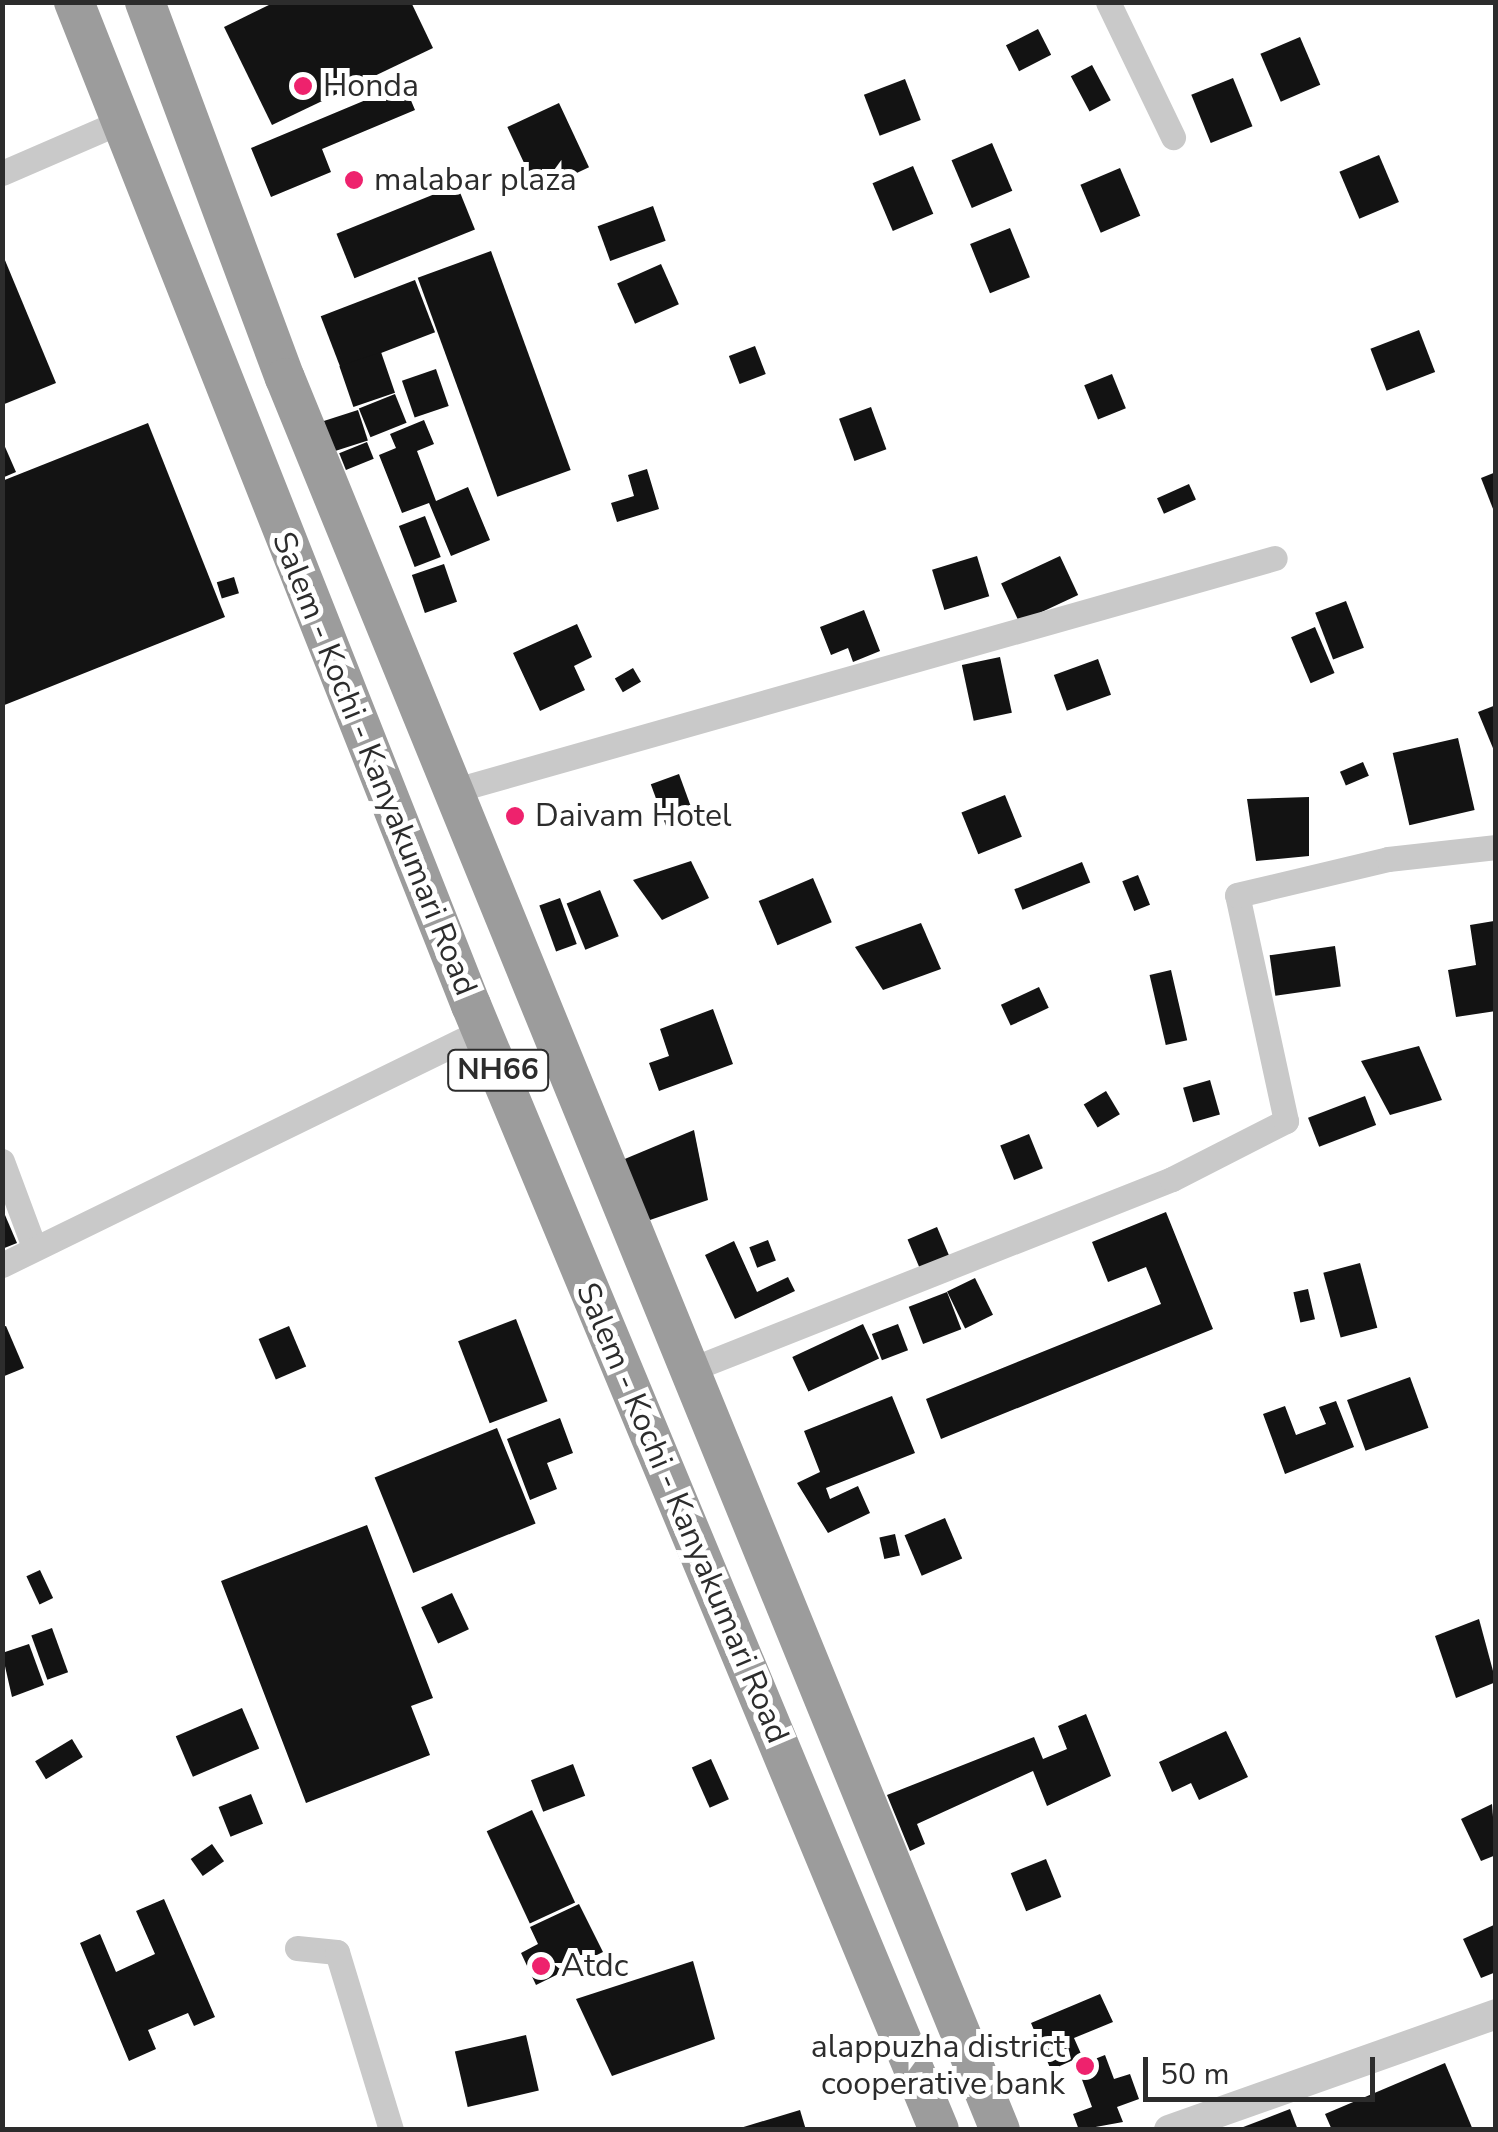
<!DOCTYPE html>
<style>
body{margin:0}
#map{position:relative;width:1498px;height:2132px;overflow:hidden;background:#fff;font-family:"Nunito Sans",sans-serif}
div>[style]{position:absolute}
.building>*{inset:0;background:#131313;transform-origin:0 0}
.minor>*{height:25px;margin:-12.5px;padding:0 12.5px;transform-origin:12.5px;border-radius:12.5px;background:#c9c9c9}
.tertiary>*{height:30px;margin:-15px;padding:0 15px;transform-origin:15px;border-radius:15px;background:#c9c9c9}
.trunk>*{height:40px;margin:-20px;padding:0 20px;transform-origin:20px;border-radius:20px;background:#9c9c9c}
.dots>*{width:28px;height:28px;translate:-50% -50%;box-sizing:border-box;border:5px solid #fff;border-radius:50%}
span{translate:-50% -50%;white-space:nowrap;text-align:center;line-height:1.15;-webkit-text-stroke:10px #fff;paint-order:stroke}
.shield-label span{padding:2px 8px;background:#fff;border:2px solid;border-radius:8px;-webkit-text-stroke-width:0}
.shield-label{font-size:30px;color:#2c2c2c;font-weight:700}
.poi-label{font-size:32px;color:#2c2c2c}
.left{translate:0 -50%;text-align:left}
.right{translate:-100% -50%;text-align:right}
.street-label{font-size:32px;color:#2c2c2c}
.frame{position:absolute;inset:0;border:5px solid #2c2c2c;pointer-events:none}
.scale{position:absolute;left:1143px;top:2057px;width:232px;height:45px;box-sizing:border-box;border:5px solid #2c2c2c;border-top:0;padding-left:12px;font-size:30px;line-height:35px;white-space:nowrap;color:#2c2c2c;-webkit-text-stroke:8px #fff;paint-order:stroke}
</style>
<div id="map">
<div class="building">
<i style="clip-path:polygon(275px 2px,411px 2px,433px 48px,272px 125px,224px 27px)"></i>
<i style="left:1038px;top:29px;width:29px;height:36px;rotate:63deg"></i>
<i style="left:1300px;top:37px;width:52px;height:43px;rotate:67deg"></i>
<i style="left:1092px;top:65px;width:40px;height:24px;rotate:62deg"></i>
<i style="left:1233px;top:78px;width:52px;height:45px;rotate:68deg"></i>
<i style="left:905px;top:79px;width:44px;height:44px;rotate:69deg"></i>
<i style="clip-path:polygon(404px 84px,415px 110px,322px 149px,331px 172px,271px 197px,251px 148px)"></i>
<i style="left:559px;top:103px;width:71px;height:57px;rotate:65deg"></i>
<i style="left:992px;top:143px;width:52px;height:44px;rotate:67deg"></i>
<i style="left:1379px;top:155px;width:51px;height:43px;rotate:67deg"></i>
<i style="left:913px;top:166px;width:52px;height:44px;rotate:67deg"></i>
<i style="left:1120px;top:168px;width:52px;height:43px;rotate:67deg"></i>
<i style="left:457px;top:185px;width:48px;height:130px;rotate:68deg"></i>
<i style="left:653px;top:206px;width:37px;height:59px;rotate:70deg"></i>
<i style="left:1010px;top:228px;width:53px;height:43px;rotate:68deg"></i>
<i style="left:491px;top:251px;width:233px;height:78px;rotate:70deg"></i>
<i style="clip-path:polygon(2px 253px,56px 383px,2px 405px)"></i>
<i style="left:661px;top:264px;width:44px;height:48px;rotate:66deg"></i>
<i style="left:415px;top:280px;width:56px;height:101px;rotate:69deg"></i>
<i style="left:1419px;top:330px;width:45px;height:52px;rotate:69deg"></i>
<i style="left:755px;top:346px;width:30px;height:28px;rotate:69deg"></i>
<i style="left:381px;top:352px;width:43px;height:44px;rotate:71deg"></i>
<i style="left:436px;top:369px;width:39px;height:36px;rotate:71deg"></i>
<i style="left:1112px;top:374px;width:37px;height:30px;rotate:68deg"></i>
<i style="left:395px;top:394px;width:31px;height:39px;rotate:68deg"></i>
<i style="left:871px;top:407px;width:45px;height:34px;rotate:70deg"></i>
<i style="left:358px;top:410px;width:32px;height:36px;rotate:72deg"></i>
<i style="clip-path:polygon(424px 420px,434px 444px,417px 451px,436px 501px,468px 487px,490px 540px,451px 556px,429px 503px,402px 513px,379px 455px,396px 448px,390px 434px)"></i>
<i style="clip-path:polygon(148px 423px,225px 617px,2px 706px,2px 481px)"></i>
<i style="clip-path:polygon(2px 440px,16px 472px,2px 478px)"></i>
<i style="left:367px;top:442px;width:18px;height:30px;rotate:68deg"></i>
<i style="clip-path:polygon(647px 469px,659px 509px,617px 522px,611px 503px,634px 496px,628px 475px)"></i>
<i style="clip-path:polygon(1496px 472px,1496px 514px,1495px 514px,1481px 478px)"></i>
<i style="left:1189px;top:484px;width:17px;height:35px;rotate:66deg"></i>
<i style="left:425px;top:516px;width:44px;height:28px;rotate:69deg"></i>
<i style="left:977px;top:556px;width:42px;height:47px;rotate:73deg"></i>
<i style="left:1060px;top:556px;width:43px;height:65px;rotate:65deg"></i>
<i style="left:444px;top:564px;width:40px;height:34px;rotate:71deg"></i>
<i style="left:234px;top:577px;width:17px;height:18px;rotate:73deg"></i>
<i style="left:1346px;top:601px;width:50px;height:33px;rotate:69deg"></i>
<i style="clip-path:polygon(864px 610px,880px 651px,853px 662px,848px 648px,831px 655px,820px 627px)"></i>
<i style="clip-path:polygon(577px 624px,592px 657px,574px 666px,585px 690px,540px 711px,513px 653px)"></i>
<i style="left:1315px;top:627px;width:50px;height:26px;rotate:67deg"></i>
<i style="left:1000px;top:657px;width:57px;height:39px;rotate:78deg"></i>
<i style="left:1098px;top:659px;width:38px;height:47px;rotate:70deg"></i>
<i style="left:633px;top:668px;width:16px;height:21px;rotate:60deg"></i>
<i style="clip-path:polygon(1496px 705px,1496px 753px,1495px 753px,1478px 712px)"></i>
<i style="left:1458px;top:738px;width:74px;height:67px;rotate:77deg"></i>
<i style="left:1363px;top:762px;width:15px;height:25px;rotate:67deg"></i>
<i style="left:679px;top:774px;width:44px;height:30px;rotate:70deg"></i>
<i style="left:1005px;top:795px;width:45px;height:47px;rotate:68deg"></i>
<i style="clip-path:polygon(1309px 797px,1309px 856px,1256px 861px,1247px 799px)"></i>
<i style="clip-path:polygon(691px 861px,709px 898px,662px 920px,633px 880px)"></i>
<i style="left:1082px;top:862px;width:22px;height:73px;rotate:68deg"></i>
<i style="left:1138px;top:875px;width:32px;height:17px;rotate:68deg"></i>
<i style="left:813px;top:878px;width:48px;height:59px;rotate:67deg"></i>
<i style="left:600px;top:890px;width:50px;height:36px;rotate:68deg"></i>
<i style="left:560px;top:898px;width:49px;height:22px;rotate:70deg"></i>
<i style="clip-path:polygon(1494px 921px,1496px 1011px,1456px 1017px,1448px 970px,1476px 965px,1470px 925px)"></i>
<i style="clip-path:polygon(921px 923px,941px 969px,883px 990px,855px 947px)"></i>
<i style="left:1335px;top:946px;width:41px;height:66px;rotate:82deg"></i>
<i style="left:1171px;top:970px;width:72px;height:22px;rotate:77deg"></i>
<i style="left:1039px;top:987px;width:23px;height:42px;rotate:65deg"></i>
<i style="clip-path:polygon(713px 1009px,733px 1064px,659px 1091px,649px 1063px,669px 1056px,660px 1029px)"></i>
<i style="clip-path:polygon(1419px 1046px,1442px 1100px,1390px 1115px,1361px 1061px)"></i>
<i style="left:1210px;top:1080px;width:36px;height:28px;rotate:74deg"></i>
<i style="left:1106px;top:1091px;width:27px;height:26px;rotate:59deg"></i>
<i style="left:1365px;top:1096px;width:31px;height:61px;rotate:69deg"></i>
<i style="clip-path:polygon(694px 1130px,708px 1200px,650px 1220px,608px 1166px)"></i>
<i style="left:1029px;top:1134px;width:37px;height:31px;rotate:68deg"></i>
<i style="clip-path:polygon(2px 1208px,17px 1243px,2px 1249px)"></i>
<i style="clip-path:polygon(1166px 1212px,1213px 1329px,941px 1439px,926px 1399px,1161px 1304px,1146px 1267px,1108px 1282px,1092px 1242px)"></i>
<i style="left:937px;top:1227px;width:36px;height:32px;rotate:67deg"></i>
<i style="left:768px;top:1240px;width:22px;height:20px;rotate:69deg"></i>
<i style="clip-path:polygon(734px 1241px,757px 1292px,788px 1277px,795px 1291px,735px 1319px,705px 1255px)"></i>
<i style="left:1360px;top:1263px;width:67px;height:38px;rotate:75deg"></i>
<i style="left:975px;top:1278px;width:41px;height:31px;rotate:64deg"></i>
<i style="left:1308px;top:1289px;width:31px;height:15px;rotate:77deg"></i>
<i style="left:947px;top:1292px;width:40px;height:41px;rotate:69deg"></i>
<i style="left:516px;top:1319px;width:88px;height:62px;rotate:69deg"></i>
<i style="left:863px;top:1324px;width:38px;height:78px;rotate:65deg"></i>
<i style="left:898px;top:1324px;width:28px;height:28px;rotate:69deg"></i>
<i style="clip-path:polygon(6px 1326px,24px 1368px,2px 1377px,2px 1327px)"></i>
<i style="left:289px;top:1326px;width:44px;height:33px;rotate:67deg"></i>
<i style="left:1410px;top:1377px;width:54px;height:67px;rotate:70deg"></i>
<i style="clip-path:polygon(892px 1396px,915px 1453px,826px 1488px,830px 1499px,858px 1486px,870px 1513px,828px 1533px,797px 1483px,820px 1472px,804px 1431px)"></i>
<i style="clip-path:polygon(1336px 1401px,1354px 1447px,1285px 1474px,1263px 1414px,1285px 1406px,1296px 1435px,1326px 1424px,1319px 1407px)"></i>
<i style="clip-path:polygon(560px 1418px,573px 1453px,547px 1463px,557px 1489px,530px 1500px,507px 1439px)"></i>
<i style="left:497px;top:1428px;width:103px;height:132px;rotate:68deg"></i>
<i style="left:945px;top:1518px;width:44px;height:44px;rotate:67deg"></i>
<i style="clip-path:polygon(367px 1525px,433px 1698px,411px 1706px,430px 1755px,306px 1803px,221px 1581px)"></i>
<i style="left:895px;top:1534px;width:22px;height:16px;rotate:77deg"></i>
<i style="left:40px;top:1570px;width:31px;height:15px;rotate:65deg"></i>
<i style="left:452px;top:1593px;width:40px;height:34px;rotate:65deg"></i>
<i style="clip-path:polygon(1479px 1619px,1496px 1682px,1456px 1698px,1435px 1636px)"></i>
<i style="left:52px;top:1628px;width:47px;height:22px;rotate:70deg"></i>
<i style="clip-path:polygon(29px 1644px,44px 1685px,12px 1697px,2px 1653px)"></i>
<i style="left:242px;top:1708px;width:44px;height:72px;rotate:67deg"></i>
<i style="clip-path:polygon(1086px 1714px,1111px 1776px,1047px 1806px,1033px 1771px,917px 1824px,925px 1844px,910px 1851px,887px 1795px,1034px 1737px,1043px 1759px,1067px 1749px,1058px 1726px)"></i>
<i style="clip-path:polygon(1226px 1731px,1248px 1777px,1199px 1800px,1191px 1783px,1172px 1792px,1159px 1762px)"></i>
<i style="left:72px;top:1739px;width:21px;height:43px;rotate:59deg"></i>
<i style="left:711px;top:1759px;width:44px;height:21px;rotate:66deg"></i>
<i style="left:573px;top:1764px;width:34px;height:45px;rotate:69deg"></i>
<i style="left:251px;top:1794px;width:32px;height:35px;rotate:68deg"></i>
<i style="clip-path:polygon(1492px 1804px,1496px 1855px,1481px 1861px,1461px 1819px)"></i>
<i style="left:532px;top:1810px;width:102px;height:50px;rotate:65deg"></i>
<i style="left:212px;top:1844px;width:21px;height:26px;rotate:55deg"></i>
<i style="left:1046px;top:1859px;width:41px;height:38px;rotate:68deg"></i>
<i style="clip-path:polygon(164px 1899px,215px 2017px,194px 2026px,188px 2013px,148px 2030px,156px 2049px,129px 2061px,80px 1943px,100px 1934px,116px 1972px,155px 1954px,136px 1911px)"></i>
<i style="clip-path:polygon(579px 1904px,603px 1952px,536px 1985px,521px 1953px,538px 1944px,530px 1927px)"></i>
<i style="clip-path:polygon(1496px 1924px,1496px 1972px,1481px 1978px,1463px 1939px)"></i>
<i style="clip-path:polygon(693px 1961px,715px 2039px,612px 2076px,576px 1999px)"></i>
<i style="clip-path:polygon(1100px 1994px,1113px 2022px,1074px 2038px,1082px 2056px,1051px 2070px,1031px 2023px)"></i>
<i style="left:526px;top:2035px;width:57px;height:73px;rotate:77deg"></i>
<i style="clip-path:polygon(1105px 2055px,1114px 2079px,1130px 2074px,1139px 2099px,1117px 2107px,1123px 2122px,1079px 2130px,1073px 2114px,1092px 2107px,1077px 2066px)"></i>
<i style="clip-path:polygon(1445px 2063px,1473px 2130px,1332px 2130px,1325px 2114px)"></i>
<i style="clip-path:polygon(1290px 2109px,1298px 2130px,1238px 2130px,1238px 2129px)"></i>
<i style="clip-path:polygon(800px 2110px,806px 2130px,738px 2130px,737px 2129px)"></i>
</div>
<div class="minor">
<i style="left:1108px;top:2px;width:150px;rotate:64.3deg"></i>
<i style="left:2px;top:173px;width:129px;rotate:-23.4deg"></i>
<i style="left:452px;top:791px;width:855px;rotate:-15.81deg"></i>
<i style="left:2px;top:1161px;width:92px;rotate:69.6deg"></i>
<i style="left:2px;top:1265px;width:533px;rotate:-26.04deg"></i>
<i style="left:687px;top:1371px;width:522px;rotate:-21.6deg"></i>
<i style="left:1172px;top:1179px;width:128px;rotate:-27deg"></i>
<i style="left:1286px;top:1121px;width:231px;rotate:-102.2deg"></i>
<i style="left:1237px;top:895px;width:155px;rotate:-13.4deg"></i>
<i style="left:1388px;top:859px;width:109px;rotate:-6.3deg"></i>
<i style="left:297px;top:1948px;width:40px;rotate:5.7deg"></i>
<i style="left:337px;top:1952px;width:186px;rotate:73.1deg"></i>
</div>
<div class="tertiary">
<i style="left:1169px;top:2130px;width:347px;rotate:-19.5deg"></i>
</div>
<div class="trunk">
<i style="left:74px;top:2px;width:1079px;rotate:68.41deg"></i>
<i style="left:471px;top:1005px;width:1218px;rotate:67.41deg"></i>
<i style="left:145px;top:2px;width:401px;rotate:69.6deg"></i>
<i style="left:285px;top:378px;width:1892px;rotate:67.8deg"></i>
</div>
<div class="dots">
<i style="left:303px;top:86px;background:#ee226d"></i>
<i style="left:354px;top:180px;background:#ee226d"></i>
<i style="left:515px;top:816px;background:#ee226d"></i>
<i style="left:541px;top:1966px;background:#ee226d"></i>
<i style="left:1085px;top:2066px;background:#ee226d"></i>
</div>
<div class="shield-label">
<span style="left:498px;top:1070px">NH66</span>
</div>
<div class="poi-label">
<span class="left" style="left:323px;top:86px">Honda</span>
<span class="left" style="left:374px;top:180px">malabar plaza</span>
<span class="left" style="left:535px;top:816px">Daivam Hotel</span>
<span class="left" style="left:561px;top:1966px">Atdc</span>
<span class="right" style="left:1065px;top:2066px">alappuzha district<br>cooperative bank</span>
</div>
<div class="street-label">
<span style="left:374px;top:764px;rotate:68deg">Salem - Kochi - Kanyakumari Road</span>
<span style="left:682px;top:1513px;rotate:67deg">Salem - Kochi - Kanyakumari Road</span>
</div>
<div class="frame"></div>
<div class="scale">50 m</div>
</div>
